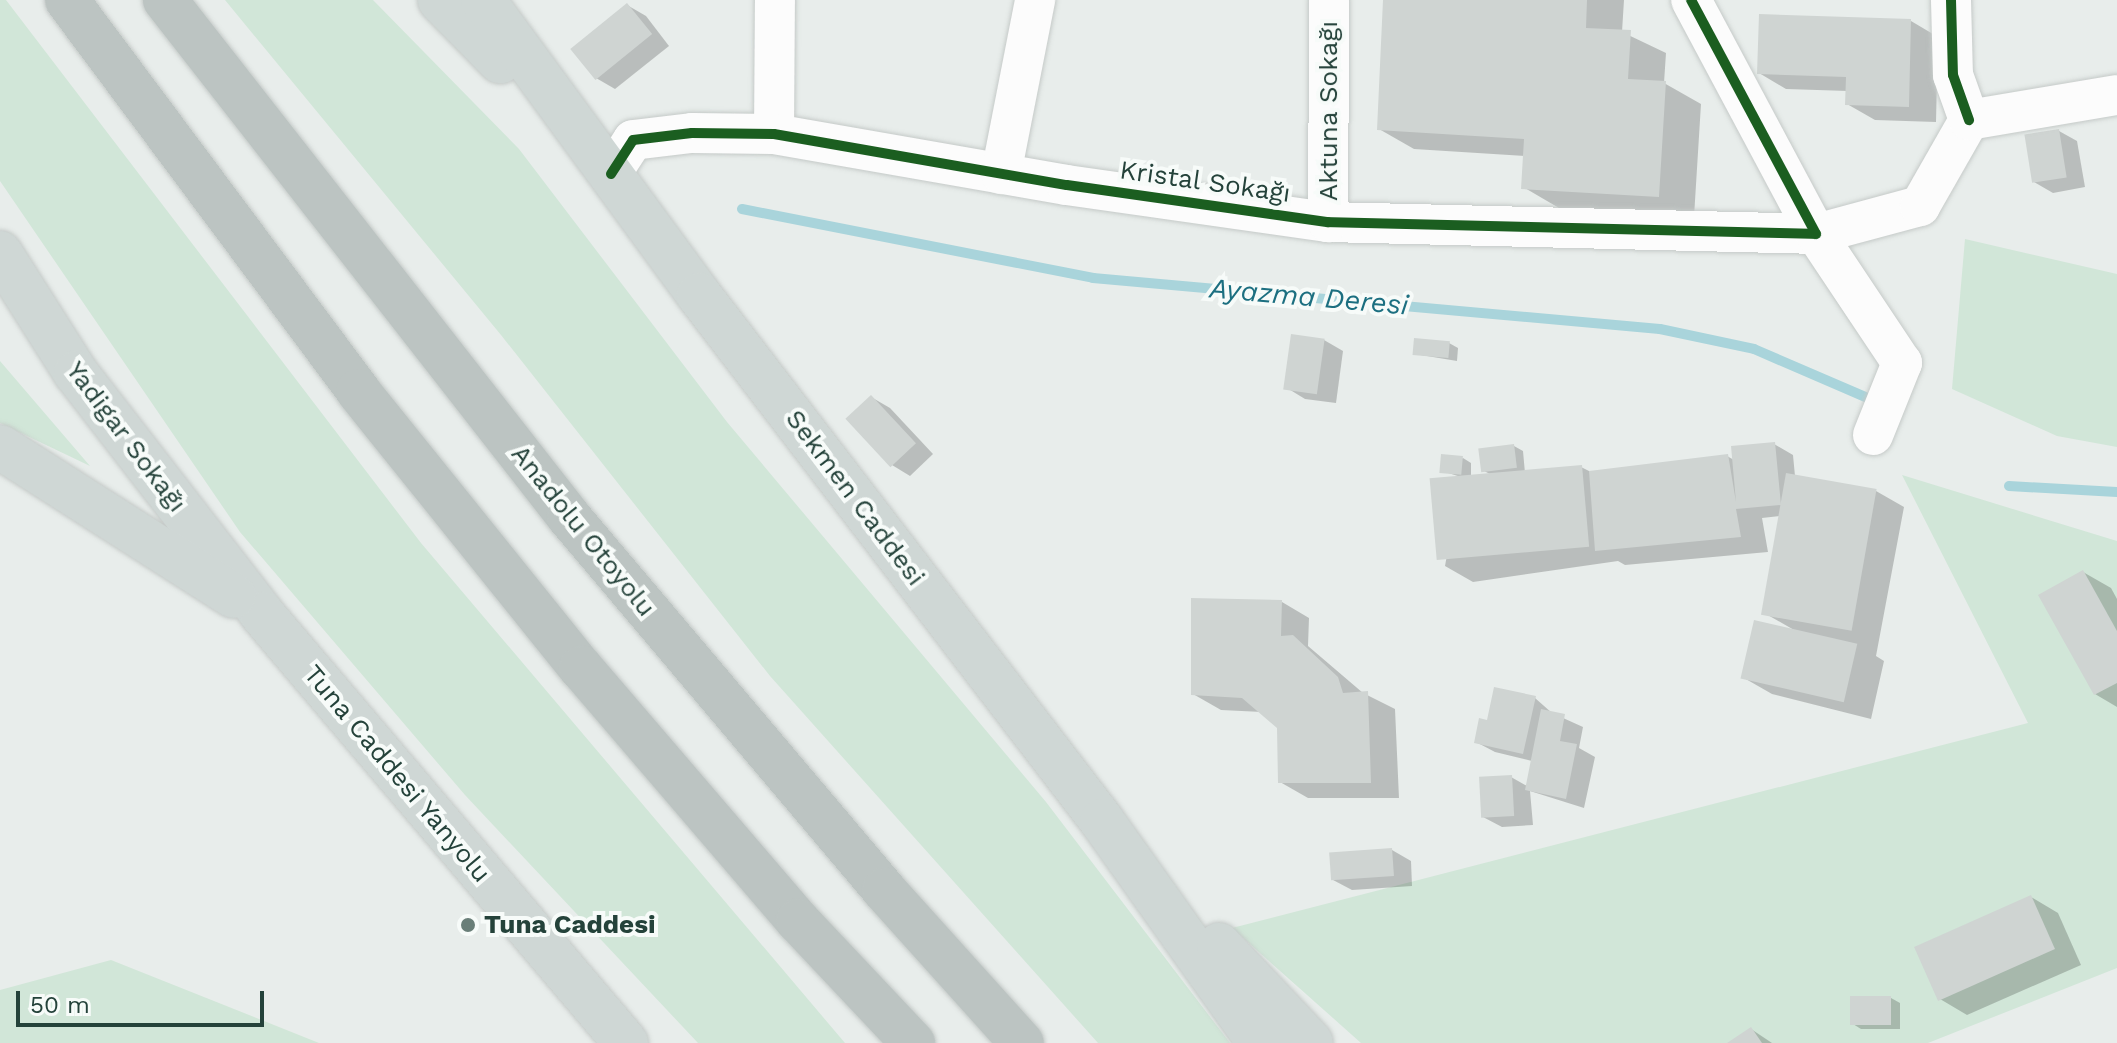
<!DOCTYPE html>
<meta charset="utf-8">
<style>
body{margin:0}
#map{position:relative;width:2117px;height:1043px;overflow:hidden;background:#e8edeb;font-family:"Work Sans",sans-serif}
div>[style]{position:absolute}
.green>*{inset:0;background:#d1e6d8}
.shadow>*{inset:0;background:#0003}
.stream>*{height:10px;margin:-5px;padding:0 5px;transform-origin:5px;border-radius:5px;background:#a9d4db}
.building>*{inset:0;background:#cfd4d2;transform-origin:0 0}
.roads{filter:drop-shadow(0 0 2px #c5cac8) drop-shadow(0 0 2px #c5cac8)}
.minor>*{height:40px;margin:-20px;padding:0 20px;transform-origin:20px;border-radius:20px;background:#fcfcfc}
.major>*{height:44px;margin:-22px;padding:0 22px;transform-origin:22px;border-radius:22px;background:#cfd7d5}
.highway>*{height:44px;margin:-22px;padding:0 22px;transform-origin:22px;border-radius:22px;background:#bcc4c2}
.cycleway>*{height:10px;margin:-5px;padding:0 5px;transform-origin:5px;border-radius:5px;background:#1b5e20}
.dots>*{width:22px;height:22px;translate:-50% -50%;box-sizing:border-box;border:4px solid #f7fbf9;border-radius:50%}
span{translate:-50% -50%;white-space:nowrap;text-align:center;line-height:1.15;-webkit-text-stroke:8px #f7fbf9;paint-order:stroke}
.street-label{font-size:26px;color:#24423a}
.poi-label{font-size:26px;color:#24423a;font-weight:700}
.left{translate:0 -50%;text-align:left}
.water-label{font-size:28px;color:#1c6f80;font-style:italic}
.scale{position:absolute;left:16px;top:991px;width:248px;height:36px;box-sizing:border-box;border:4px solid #24423a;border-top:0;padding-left:10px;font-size:24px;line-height:28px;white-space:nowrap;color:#24423a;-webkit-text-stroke:6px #f7fbf9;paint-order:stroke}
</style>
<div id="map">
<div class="green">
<i style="clip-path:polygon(0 0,6px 0,421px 543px,845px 1043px,698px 1043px,465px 795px,240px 532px,0 181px)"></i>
<i style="clip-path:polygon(225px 0,373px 0,519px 149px,727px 422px,1046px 802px,1230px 1043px,1098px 1043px,770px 676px,501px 335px)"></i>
<i style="clip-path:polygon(1965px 239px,2117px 274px,2117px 447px,2057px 436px,1952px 389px)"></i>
<i style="clip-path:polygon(0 361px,90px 466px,0 423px)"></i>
<i style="clip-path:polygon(1902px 475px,2117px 541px,2117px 968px,1928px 1043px,1361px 1043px,1232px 928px,2028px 723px)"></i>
<i style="clip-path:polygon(111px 960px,319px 1043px,0 1043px,0 990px)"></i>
</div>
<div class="shadow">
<i style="clip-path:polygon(1385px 0,1624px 0,1622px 32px,1666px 53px,1664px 83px,1701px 104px,1694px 217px,1559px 208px,1523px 187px,1525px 156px,1414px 149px,1379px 129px)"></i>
<i style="clip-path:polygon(627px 5px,646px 16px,669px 46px,615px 89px,596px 78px)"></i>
<i style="clip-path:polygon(1911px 21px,1938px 37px,1936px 122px,1875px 120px,1847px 104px,1848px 91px,1786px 89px,1759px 73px)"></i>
<i style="clip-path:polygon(2059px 131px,2077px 141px,2085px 187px,2053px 193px,2034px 182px)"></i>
<i style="clip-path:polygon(1324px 340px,1343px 351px,1336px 403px,1305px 399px,1287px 388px)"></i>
<i style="clip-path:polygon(1449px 343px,1458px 348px,1457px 361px,1415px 354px)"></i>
<i style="clip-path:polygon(871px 397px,890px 408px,933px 454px,910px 476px,892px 465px)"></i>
<i style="clip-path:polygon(1774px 444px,1793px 455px,1795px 476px,1876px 491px,1904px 507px,1876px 656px,1884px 661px,1871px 719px,1772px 694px,1744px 678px,1794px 630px,1766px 614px,1781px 516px,1762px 518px,1768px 552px,1625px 565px,1618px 561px,1473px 582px,1445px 566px,1461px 477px,1442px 471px,1463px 458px,1471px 463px,1471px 479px,1494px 476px,1482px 470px,1514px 446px,1523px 451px,1525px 473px,1581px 467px,1591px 472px,1727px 456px,1734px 460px)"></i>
<i style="clip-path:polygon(2083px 572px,2111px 588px,2117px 599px,2117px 707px,2095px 694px)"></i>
<i style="clip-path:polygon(1282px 602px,1309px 618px,1308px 646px,1363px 693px,1395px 709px,1399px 798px,1308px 798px,1280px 782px,1279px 727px,1262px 712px,1221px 710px,1193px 694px)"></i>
<i style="clip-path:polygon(1535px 698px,1552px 713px,1583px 727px,1579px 748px,1595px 757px,1584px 808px,1530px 791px,1533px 825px,1502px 827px,1483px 817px,1511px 777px,1527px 786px,1532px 761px,1495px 752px,1476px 742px,1488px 722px)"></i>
<i style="clip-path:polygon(1392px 850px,1411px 861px,1412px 886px,1352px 890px,1333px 880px)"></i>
<i style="clip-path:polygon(2031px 897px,2058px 913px,2081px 965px,1967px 1015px,1940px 999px)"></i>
<i style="clip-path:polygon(1891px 998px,1900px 1003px,1900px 1029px,1861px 1029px,1853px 1024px)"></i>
<i style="clip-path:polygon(1751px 1029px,1772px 1043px,1730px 1043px)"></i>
</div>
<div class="stream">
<i style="left:742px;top:209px;width:358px;rotate:11.1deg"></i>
<i style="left:1093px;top:278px;width:569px;rotate:5.14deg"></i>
<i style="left:1660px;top:329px;width:96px;rotate:12deg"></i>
<i style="left:1754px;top:349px;width:126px;rotate:23.3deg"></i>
<i style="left:2009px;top:486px;width:108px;rotate:3.2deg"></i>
</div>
<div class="building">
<i style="clip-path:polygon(1383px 0,1587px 0,1586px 28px,1631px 30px,1628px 79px,1666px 81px,1659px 197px,1521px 189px,1524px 139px,1377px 130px)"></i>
<i style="left:627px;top:3px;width:40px;height:73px;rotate:51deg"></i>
<i style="clip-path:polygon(1759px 14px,1911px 19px,1909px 107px,1845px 105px,1846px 77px,1757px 74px)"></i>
<i style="left:2059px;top:129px;width:49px;height:35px;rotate:81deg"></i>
<i style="left:1291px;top:334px;width:34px;height:56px;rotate:8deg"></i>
<i style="left:1414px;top:338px;width:36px;height:17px;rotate:5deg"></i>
<i style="left:871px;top:395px;width:66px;height:35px;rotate:47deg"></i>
<i style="clip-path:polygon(1775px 442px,1781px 505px,1736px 509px,1741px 537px,1595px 551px,1589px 471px,1728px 454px,1736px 502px,1731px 446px)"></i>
<i style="left:1514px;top:444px;width:24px;height:36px;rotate:83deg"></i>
<i style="left:1441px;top:454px;width:22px;height:19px;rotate:5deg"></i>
<i style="left:1582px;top:465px;width:82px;height:153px;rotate:85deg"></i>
<i style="left:1786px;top:473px;width:92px;height:144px;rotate:10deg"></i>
<i style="clip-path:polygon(2083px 570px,2117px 631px,2117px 683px,2094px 695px,2038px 595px)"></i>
<i style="clip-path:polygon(1191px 598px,1282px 600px,1281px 636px,1293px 635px,1338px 677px,1343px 693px,1368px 691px,1371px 783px,1278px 783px,1277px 728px,1242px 698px,1191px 695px)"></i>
<i style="left:1754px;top:620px;width:106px;height:60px;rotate:13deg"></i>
<i style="clip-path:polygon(1494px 687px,1536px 696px,1523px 754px,1474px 743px,1479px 718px,1487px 720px)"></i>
<i style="clip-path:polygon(1541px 709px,1565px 714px,1560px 741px,1577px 744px,1566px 799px,1525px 790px)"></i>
<i style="left:1512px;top:775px;width:41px;height:33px;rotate:87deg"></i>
<i style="left:1392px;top:848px;width:28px;height:63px;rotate:86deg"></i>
<i style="left:2031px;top:895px;width:59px;height:128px;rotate:66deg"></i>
<i style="left:1850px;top:996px;width:41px;height:29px"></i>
<i style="clip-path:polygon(1751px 1027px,1762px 1043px,1727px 1043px)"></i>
</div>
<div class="roads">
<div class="minor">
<i style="left:1951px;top:0;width:75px;rotate:88.5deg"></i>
<i style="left:1953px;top:75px;width:48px;rotate:70.4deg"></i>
<i style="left:774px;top:134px;width:134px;rotate:-89.6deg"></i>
<i style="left:611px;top:174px;width:40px;rotate:-57.1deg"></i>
<i style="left:633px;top:140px;width:59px;rotate:-6.8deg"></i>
<i style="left:692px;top:133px;width:82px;rotate:0.7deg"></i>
<i style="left:774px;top:134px;width:297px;rotate:9.9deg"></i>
<i style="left:1067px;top:185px;width:264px;rotate:8.1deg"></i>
<i style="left:1328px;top:222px;width:488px;rotate:1.4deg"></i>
<i style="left:1816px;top:234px;width:265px;rotate:-118.1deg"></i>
<i style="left:1001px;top:174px;width:177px;rotate:-78.9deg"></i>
<i style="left:1328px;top:222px;width:222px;rotate:-89.7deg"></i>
<i style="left:1873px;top:435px;width:78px;rotate:-68.1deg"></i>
<i style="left:1902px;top:363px;width:155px;rotate:-123.7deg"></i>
<i style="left:1816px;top:234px;width:108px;rotate:-15.1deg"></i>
<i style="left:1920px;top:206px;width:99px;rotate:-60.3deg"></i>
<i style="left:1969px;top:120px;width:150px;rotate:-9.6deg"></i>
</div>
<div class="major">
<i style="left:440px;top:0;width:86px;rotate:45.5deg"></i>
<i style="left:483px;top:0;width:366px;rotate:53.8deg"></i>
<i style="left:699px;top:295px;width:663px;rotate:52.54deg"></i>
<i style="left:1102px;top:821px;width:272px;rotate:54.6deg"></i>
<i style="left:0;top:253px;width:142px;rotate:57.7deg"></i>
<i style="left:76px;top:373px;width:304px;rotate:52.3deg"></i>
<i style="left:262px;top:614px;width:563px;rotate:49.69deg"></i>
<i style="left:0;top:447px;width:277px;rotate:32.5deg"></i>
<i style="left:1219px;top:945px;width:134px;rotate:46.8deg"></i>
</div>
<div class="highway">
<i style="left:67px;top:0;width:487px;rotate:53.3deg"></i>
<i style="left:358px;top:391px;width:356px;rotate:51.2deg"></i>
<i style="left:581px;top:668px;width:333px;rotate:49.4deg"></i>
<i style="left:798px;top:921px;width:168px;rotate:46.7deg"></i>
<i style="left:165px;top:0;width:656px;rotate:51.99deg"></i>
<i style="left:569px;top:517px;width:488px;rotate:49.8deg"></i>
<i style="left:884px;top:890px;width:206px;rotate:48deg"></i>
</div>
</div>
<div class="cycleway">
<i style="left:1951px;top:0;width:75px;rotate:88.5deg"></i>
<i style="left:1953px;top:75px;width:48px;rotate:70.4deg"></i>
<i style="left:611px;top:174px;width:40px;rotate:-57.1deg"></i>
<i style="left:633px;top:140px;width:59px;rotate:-6.8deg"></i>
<i style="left:692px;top:133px;width:82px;rotate:0.7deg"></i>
<i style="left:774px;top:134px;width:297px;rotate:9.9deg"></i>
<i style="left:1067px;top:185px;width:264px;rotate:8.1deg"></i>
<i style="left:1328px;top:222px;width:488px;rotate:1.4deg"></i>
<i style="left:1816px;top:234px;width:265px;rotate:-118.1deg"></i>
</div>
<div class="dots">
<i style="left:468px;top:925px;background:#697e78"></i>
</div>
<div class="street-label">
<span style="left:1329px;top:111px;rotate:-90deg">Aktuna Sokağı</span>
<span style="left:1205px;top:182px;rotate:8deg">Kristal Sokağı</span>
<span style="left:126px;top:437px;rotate:53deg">Yadigar Sokağı</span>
<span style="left:855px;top:498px;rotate:53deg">Sekmen Caddesi</span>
<span style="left:583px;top:531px;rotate:51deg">Anadolu Otoyolu</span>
<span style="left:397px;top:774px;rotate:50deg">Tuna Caddesi Yanyolu</span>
</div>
<div class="poi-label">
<span class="left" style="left:484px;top:925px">Tuna Caddesi</span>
</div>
<div class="water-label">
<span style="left:1309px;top:297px;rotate:5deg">Ayazma Deresi</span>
</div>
<div class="scale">50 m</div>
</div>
